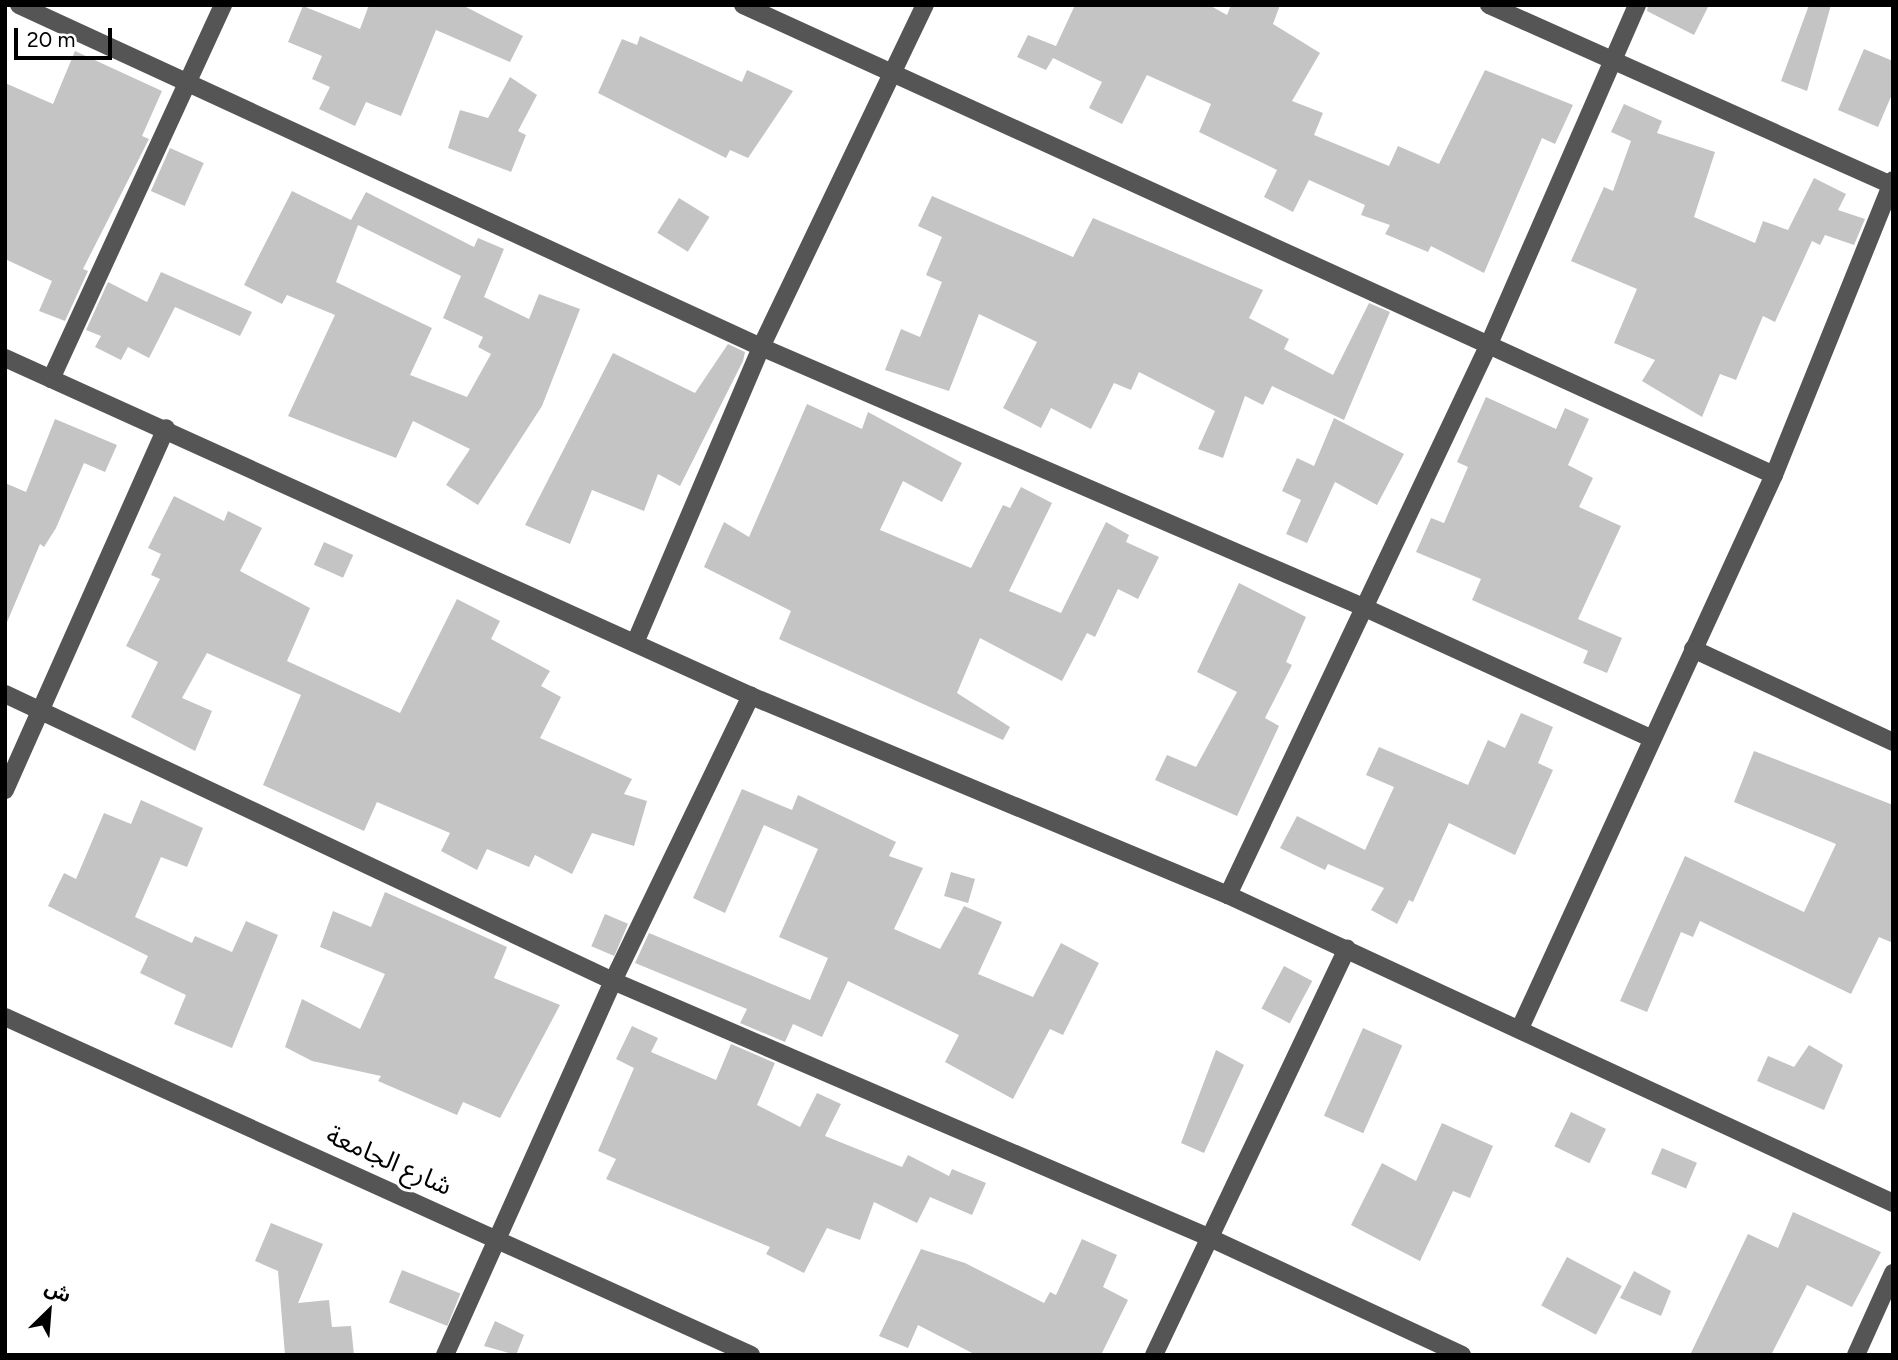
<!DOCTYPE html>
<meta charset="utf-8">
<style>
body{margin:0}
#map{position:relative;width:1898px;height:1360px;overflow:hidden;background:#fff;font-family:Figtree,"Noto Sans Arabic",sans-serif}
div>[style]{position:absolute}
.building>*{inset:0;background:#c4c4c4;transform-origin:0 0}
.minor>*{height:18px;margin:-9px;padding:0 9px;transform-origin:9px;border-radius:9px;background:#555}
span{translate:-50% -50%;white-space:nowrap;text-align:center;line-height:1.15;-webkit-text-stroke:6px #fff;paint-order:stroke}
.street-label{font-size:26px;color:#000}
.frame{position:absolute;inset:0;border:7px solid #000;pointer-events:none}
.north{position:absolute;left:14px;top:1276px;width:70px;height:70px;-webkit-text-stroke:5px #fff;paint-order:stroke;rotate:25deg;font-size:19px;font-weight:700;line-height:28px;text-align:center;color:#000}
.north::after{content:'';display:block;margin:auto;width:24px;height:32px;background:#000;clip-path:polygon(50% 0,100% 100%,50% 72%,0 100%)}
.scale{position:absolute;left:14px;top:28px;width:98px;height:32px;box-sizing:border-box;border:4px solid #000;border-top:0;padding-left:9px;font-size:21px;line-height:24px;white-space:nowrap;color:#000;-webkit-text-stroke:5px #fff;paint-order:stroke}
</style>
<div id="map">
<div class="building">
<i style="clip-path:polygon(369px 5px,462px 5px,523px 36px,510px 62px,436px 30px,401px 116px,366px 102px,355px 126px,319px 109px,330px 87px,312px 79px,322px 56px,288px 42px,303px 6px,360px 29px)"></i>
<i style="clip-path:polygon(1075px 5px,1209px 5px,1227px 15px,1231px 5px,1280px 5px,1273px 24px,1320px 53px,1292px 101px,1323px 113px,1314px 135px,1389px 166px,1398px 146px,1439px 164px,1485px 70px,1573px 105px,1555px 144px,1542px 138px,1484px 273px,1431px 246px,1428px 252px,1385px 234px,1390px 225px,1361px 215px,1365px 205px,1309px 180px,1293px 212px,1264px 197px,1277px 170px,1199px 132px,1211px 104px,1147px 75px,1122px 124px,1089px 108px,1102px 82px,1053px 58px,1046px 70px,1017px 57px,1028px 35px,1056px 46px)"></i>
<i style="clip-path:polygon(1648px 5px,1709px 5px,1694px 35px,1647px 11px)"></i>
<i style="clip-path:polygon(1809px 5px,1831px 5px,1807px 91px,1781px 81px)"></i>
<i style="clip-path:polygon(640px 36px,742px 82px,747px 70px,793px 91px,748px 158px,730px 150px,726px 158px,598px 93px,622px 39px,637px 45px)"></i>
<i style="clip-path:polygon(1864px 49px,1893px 61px,1893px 92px,1878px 127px,1838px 110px)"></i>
<i style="clip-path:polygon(75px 51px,162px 91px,142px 136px,149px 139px,83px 269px,88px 271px,65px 321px,39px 311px,52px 281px,5px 259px,5px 83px,53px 104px)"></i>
<i style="clip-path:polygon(510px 77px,537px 95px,518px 131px,526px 135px,511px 172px,448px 148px,460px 110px,488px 118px)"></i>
<i style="clip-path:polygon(1624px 104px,1662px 121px,1657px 133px,1715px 152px,1694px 217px,1755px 243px,1763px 221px,1788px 230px,1814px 178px,1846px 194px,1838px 210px,1865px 219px,1854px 245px,1825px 235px,1820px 245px,1812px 241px,1775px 322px,1763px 316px,1736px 380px,1720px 374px,1702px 417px,1642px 381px,1655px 360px,1614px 343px,1637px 289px,1571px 261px,1604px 187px,1613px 191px,1631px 141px,1611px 132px)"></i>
<i style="left:170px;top:148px;width:37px;height:47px;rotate:24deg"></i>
<i style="clip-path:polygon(evenodd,292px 191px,351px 220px,366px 192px,474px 247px,478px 238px,504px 249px,484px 297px,529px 319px,539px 294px,580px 309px,542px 406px,478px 505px,446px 485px,470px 449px,413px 421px,396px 458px,288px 416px,335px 315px,287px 295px,282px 304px,244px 285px,292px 191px,358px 225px,461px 276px,443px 318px,483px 337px,478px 347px,491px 354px,467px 397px,410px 375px,432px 328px,336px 282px,358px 225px)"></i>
<i style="clip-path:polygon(932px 196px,1073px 257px,1093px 218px,1263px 290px,1249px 318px,1289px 339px,1284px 349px,1333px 375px,1369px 303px,1390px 312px,1344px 420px,1272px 386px,1263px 405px,1245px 396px,1223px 458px,1198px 449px,1215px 411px,1139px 372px,1131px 390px,1114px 383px,1091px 429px,1051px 408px,1041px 428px,1003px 408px,1037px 342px,979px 314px,949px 391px,885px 370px,901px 329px,920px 337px,942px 282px,926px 275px,942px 237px,918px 226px)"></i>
<i style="left:679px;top:198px;width:36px;height:41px;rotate:32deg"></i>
<i style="clip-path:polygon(161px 272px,252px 312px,240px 336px,175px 307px,149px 358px,128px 347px,121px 360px,95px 347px,101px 336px,86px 330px,108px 282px,147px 302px)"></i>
<i style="clip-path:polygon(728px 344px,745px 352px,743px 361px,680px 486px,658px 474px,644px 511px,592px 490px,570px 544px,525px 525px,613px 353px,695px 393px)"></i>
<i style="clip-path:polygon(1486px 397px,1556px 429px,1565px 408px,1589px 419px,1568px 465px,1593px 478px,1579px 507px,1621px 526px,1578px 619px,1622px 638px,1607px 673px,1583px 663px,1588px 651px,1472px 600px,1481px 579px,1416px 552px,1431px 518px,1444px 523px,1468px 467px,1457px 462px)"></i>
<i style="clip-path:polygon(807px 404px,862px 429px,868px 412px,962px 463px,942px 502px,903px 481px,880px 530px,971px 568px,1003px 505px,1010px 508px,1021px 487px,1052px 503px,1009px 591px,1061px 613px,1106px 522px,1129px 535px,1126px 542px,1159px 557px,1138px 599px,1118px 589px,1095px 637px,1087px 633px,1062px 681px,980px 638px,957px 693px,1010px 727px,1003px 740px,779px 639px,791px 611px,704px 567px,724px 522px,749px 537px)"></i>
<i style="clip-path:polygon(1334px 418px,1404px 454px,1377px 505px,1335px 482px,1307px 543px,1286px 534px,1301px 500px,1282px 491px,1297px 458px,1314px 466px)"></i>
<i style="clip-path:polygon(55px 419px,117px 445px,105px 472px,84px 463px,56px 528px,44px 547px,40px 544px,5px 627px,5px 483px,26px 492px)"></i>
<i style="clip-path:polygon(174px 496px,224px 521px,228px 511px,262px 528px,240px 571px,310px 608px,287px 661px,400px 713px,457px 599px,500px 621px,491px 639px,550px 671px,541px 686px,561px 697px,540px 738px,632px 779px,624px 794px,647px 801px,634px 846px,592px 833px,572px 874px,535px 855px,529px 867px,487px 849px,477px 870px,441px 851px,450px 833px,377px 802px,364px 831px,263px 785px,301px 695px,207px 653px,182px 698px,212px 711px,195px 751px,131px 717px,158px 662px,126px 646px,160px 579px,151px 575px,161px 554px,148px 548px)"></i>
<i style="left:324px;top:542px;width:32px;height:25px;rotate:24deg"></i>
<i style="clip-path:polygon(1239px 583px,1306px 617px,1286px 662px,1292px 665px,1265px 718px,1279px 726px,1237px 816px,1155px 780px,1167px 755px,1196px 767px,1237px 692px,1197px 672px)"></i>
<i style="clip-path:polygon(1521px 713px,1553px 727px,1538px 763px,1553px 770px,1515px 855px,1449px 823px,1413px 902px,1409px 900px,1397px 924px,1371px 910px,1384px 888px,1328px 864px,1325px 870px,1280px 848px,1297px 816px,1365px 850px,1394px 787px,1366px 775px,1379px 747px,1468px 785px,1488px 740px,1505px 748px)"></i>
<i style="clip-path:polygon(1754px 751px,1893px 805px,1893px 943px,1879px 937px,1851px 994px,1700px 921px,1693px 937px,1681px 932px,1647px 1012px,1620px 1001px,1685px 856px,1804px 912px,1836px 844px,1734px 802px)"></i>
<i style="clip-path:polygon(742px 789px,792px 810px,798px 795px,896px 842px,889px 856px,923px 868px,894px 929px,940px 949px,964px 906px,1002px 922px,978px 974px,1033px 997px,1061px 943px,1099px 963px,1063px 1035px,1050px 1029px,1013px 1099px,945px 1062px,959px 1035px,848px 981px,822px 1037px,793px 1024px,785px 1042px,740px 1023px,747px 1009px,635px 963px,649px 933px,810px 1000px,828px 958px,779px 937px,818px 849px,764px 825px,725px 913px,693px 898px)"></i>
<i style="clip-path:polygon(141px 800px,203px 828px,187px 867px,161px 857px,135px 917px,192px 943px,195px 936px,232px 952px,246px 921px,278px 935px,232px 1048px,174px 1024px,186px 995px,140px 973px,148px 956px,48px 906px,64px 873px,76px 879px,104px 813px,131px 824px)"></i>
<i style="left:951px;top:872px;width:25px;height:25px;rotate:16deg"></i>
<i style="clip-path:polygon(385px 892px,507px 947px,494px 978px,560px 1005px,500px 1118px,463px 1102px,457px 1115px,378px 1081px,381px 1076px,312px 1061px,285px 1047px,302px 999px,360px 1029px,385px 974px,320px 947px,333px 911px,371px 927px)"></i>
<i style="left:605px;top:914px;width:25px;height:35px;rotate:23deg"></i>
<i style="left:1284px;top:966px;width:32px;height:48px;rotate:28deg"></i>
<i style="clip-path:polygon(632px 1026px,658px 1038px,651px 1052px,716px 1080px,731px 1044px,775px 1063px,757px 1105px,800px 1127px,817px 1093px,841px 1104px,825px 1136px,902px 1167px,908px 1155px,949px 1176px,952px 1169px,986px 1183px,972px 1215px,930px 1197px,917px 1223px,874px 1202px,860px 1240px,827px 1228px,804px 1273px,766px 1254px,770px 1247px,606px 1179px,616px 1159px,598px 1151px,634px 1068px,616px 1059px)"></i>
<i style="left:1363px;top:1028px;width:43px;height:96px;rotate:24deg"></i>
<i style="clip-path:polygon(1809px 1045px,1843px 1065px,1824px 1110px,1757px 1081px,1768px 1056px,1794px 1067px)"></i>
<i style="clip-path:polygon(1216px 1050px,1244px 1065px,1204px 1153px,1181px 1143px)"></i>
<i style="left:1571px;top:1112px;width:39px;height:38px;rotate:26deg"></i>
<i style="clip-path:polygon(1442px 1123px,1493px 1146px,1470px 1198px,1453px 1191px,1420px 1261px,1351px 1225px,1382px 1163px,1416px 1181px)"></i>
<i style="left:1662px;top:1148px;width:38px;height:28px;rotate:23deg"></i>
<i style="clip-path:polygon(1793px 1212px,1881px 1252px,1852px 1307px,1807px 1285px,1771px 1355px,1690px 1355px,1748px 1234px,1778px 1248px)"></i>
<i style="clip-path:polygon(271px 1223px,323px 1244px,298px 1303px,329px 1300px,332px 1327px,351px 1326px,354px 1355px,285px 1355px,278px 1271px,255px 1261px)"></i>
<i style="clip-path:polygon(1082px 1239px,1117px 1255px,1103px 1287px,1128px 1300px,1101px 1355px,976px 1355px,918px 1325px,908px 1348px,879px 1336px,921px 1249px,965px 1263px,1044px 1303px,1050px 1292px,1056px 1295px)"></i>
<i style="left:1567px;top:1257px;width:62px;height:55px;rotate:28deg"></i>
<i style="left:402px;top:1270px;width:63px;height:35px;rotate:22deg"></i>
<i style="clip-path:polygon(1634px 1271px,1671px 1291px,1661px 1316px,1620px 1298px)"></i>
<i style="clip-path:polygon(495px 1321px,524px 1335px,516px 1355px,484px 1346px)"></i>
</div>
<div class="minor">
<i style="left:19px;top:5px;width:817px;rotate:24.75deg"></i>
<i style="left:761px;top:347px;width:656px;rotate:23.36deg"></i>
<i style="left:1363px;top:607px;width:318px;rotate:24.5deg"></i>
<i style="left:743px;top:5px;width:1133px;rotate:24.51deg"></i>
<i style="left:1489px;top:5px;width:443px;rotate:24.1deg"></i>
<i style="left:5px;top:358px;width:819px;rotate:24.37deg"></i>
<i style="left:751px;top:696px;width:517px;rotate:22.65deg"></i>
<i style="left:1228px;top:895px;width:733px;rotate:24.85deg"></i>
<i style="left:51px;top:379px;width:412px;rotate:-65.3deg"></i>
<i style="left:635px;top:643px;width:322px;rotate:-66.9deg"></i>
<i style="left:761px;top:347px;width:379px;rotate:-64.4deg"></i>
<i style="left:1693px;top:649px;width:221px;rotate:24.9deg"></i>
<i style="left:5px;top:694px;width:672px;rotate:25.27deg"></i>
<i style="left:613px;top:981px;width:648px;rotate:23.28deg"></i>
<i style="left:1208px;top:1237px;width:280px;rotate:24.9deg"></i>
<i style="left:5px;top:790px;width:396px;rotate:-66deg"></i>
<i style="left:1228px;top:895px;width:610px;rotate:-64.65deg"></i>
<i style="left:1489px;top:344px;width:370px;rotate:-66.4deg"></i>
<i style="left:5px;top:1017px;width:819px;rotate:24.37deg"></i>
<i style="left:1521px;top:1026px;width:606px;rotate:-65.34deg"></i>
<i style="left:1774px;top:475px;width:318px;rotate:-68deg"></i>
<i style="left:445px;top:1355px;width:410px;rotate:-65.8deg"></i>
<i style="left:613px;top:981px;width:317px;rotate:-64.2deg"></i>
<i style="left:1154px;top:1355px;width:450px;rotate:-64.6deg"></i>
<i style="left:1856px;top:1355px;width:90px;rotate:-65.7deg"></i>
</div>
<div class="street-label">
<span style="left:389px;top:1161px;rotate:24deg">شارع الجامعة</span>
</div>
<div class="frame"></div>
<div class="north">ش</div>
<div class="scale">20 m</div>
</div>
